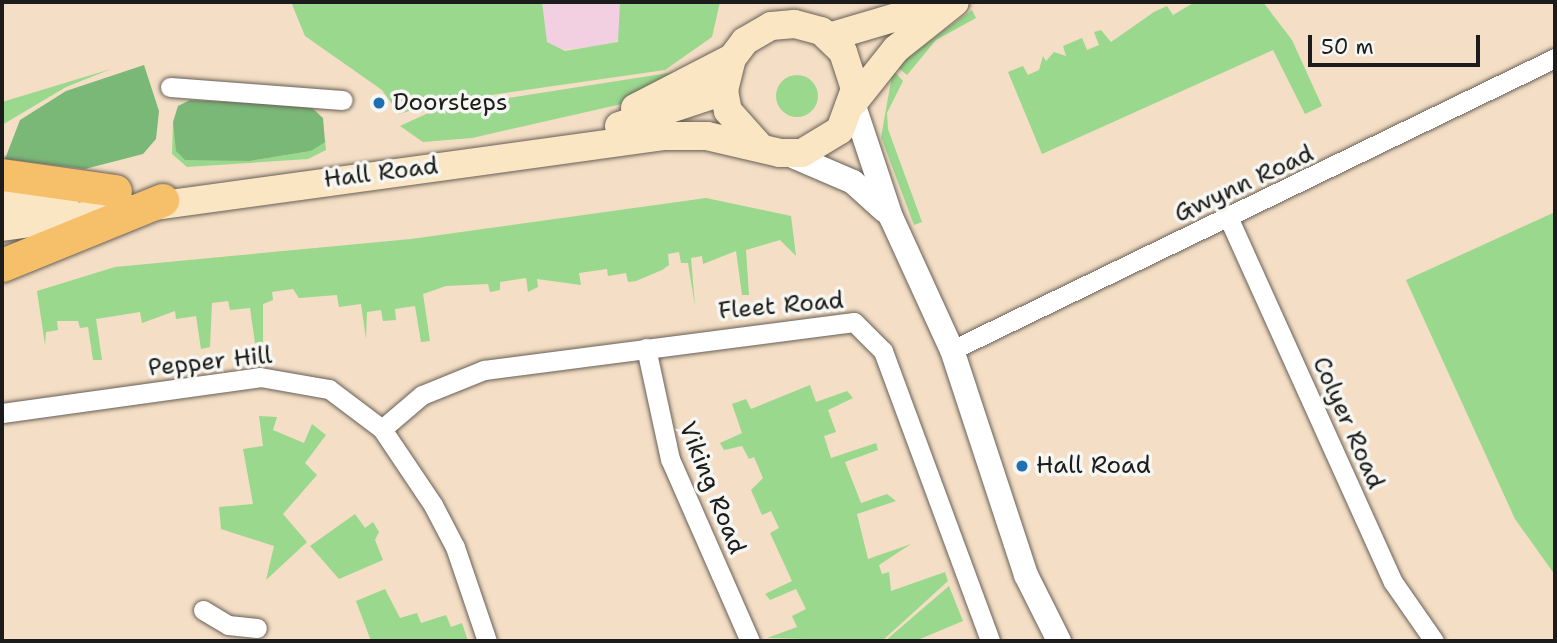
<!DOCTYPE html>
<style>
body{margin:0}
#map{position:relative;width:1557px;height:643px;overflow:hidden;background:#f4dec5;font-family:"Shantell Sans",sans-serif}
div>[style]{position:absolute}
.built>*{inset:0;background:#f2d0e2}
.green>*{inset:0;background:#99d88d}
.round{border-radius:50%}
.forest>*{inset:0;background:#7ab878}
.roads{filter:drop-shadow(0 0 2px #686057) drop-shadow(0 0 2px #686057)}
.minor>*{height:19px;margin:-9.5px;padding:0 9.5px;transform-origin:9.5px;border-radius:9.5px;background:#fff}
.tertiary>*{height:24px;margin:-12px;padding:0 12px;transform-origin:12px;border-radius:12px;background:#fff}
.secondary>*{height:28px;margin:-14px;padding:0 14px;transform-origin:14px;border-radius:14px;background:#fbe6c4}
.primary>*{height:32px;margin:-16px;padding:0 16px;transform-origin:16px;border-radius:16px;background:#f6c06b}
.trunk>*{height:33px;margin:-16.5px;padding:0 16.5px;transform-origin:16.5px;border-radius:16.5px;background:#f6c06b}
.dots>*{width:19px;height:19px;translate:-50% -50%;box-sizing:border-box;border:4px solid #f6f6f2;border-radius:50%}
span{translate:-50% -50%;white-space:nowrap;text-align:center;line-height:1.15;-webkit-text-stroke:7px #f6f6f2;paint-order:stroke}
.poi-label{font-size:24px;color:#1c1c1c}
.left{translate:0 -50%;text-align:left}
.street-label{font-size:24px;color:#1c1c1c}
.frame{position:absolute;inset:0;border:4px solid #1c1c1c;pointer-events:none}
.scale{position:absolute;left:1308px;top:35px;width:172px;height:32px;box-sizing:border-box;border:4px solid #1c1c1c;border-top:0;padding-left:9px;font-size:21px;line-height:24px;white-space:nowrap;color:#1c1c1c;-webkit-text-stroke:5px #f6f6f2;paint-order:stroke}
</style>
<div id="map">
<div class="built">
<i style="clip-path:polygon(542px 2px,620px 2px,623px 35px,612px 45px,556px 50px,546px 40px)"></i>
</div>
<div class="green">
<i style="clip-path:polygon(291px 2px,542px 2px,547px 42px,565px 51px,618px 42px,620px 2px,720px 2px,712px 37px,665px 70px,436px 103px,399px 114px,382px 90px,305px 36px)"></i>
<i style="clip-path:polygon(1195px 2px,1263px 2px,1292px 40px,1322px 106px,1305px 114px,1273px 50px,1042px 154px,1008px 72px,1023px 66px,1028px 75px,1039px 70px,1043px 56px,1046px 61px,1054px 52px,1066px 56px,1063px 46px,1082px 38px,1087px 50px,1099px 45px,1094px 32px,1101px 30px,1111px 42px,1154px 12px,1167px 6px,1173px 15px)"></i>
<i style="clip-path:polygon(972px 10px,976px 18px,936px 40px,907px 75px,896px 66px)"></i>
<i style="clip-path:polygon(111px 69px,66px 87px,2px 125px,2px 102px)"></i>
<i style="clip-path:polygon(893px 70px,903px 81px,887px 113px,888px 129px,922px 222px,914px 225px,881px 137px)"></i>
<i style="clip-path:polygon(675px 72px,635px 101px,472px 138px,423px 142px,400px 126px,437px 109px)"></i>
<i class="round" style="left:776px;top:75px;width:42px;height:42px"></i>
<i style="clip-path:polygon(173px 122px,182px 157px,250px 161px,311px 151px,325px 139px,326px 150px,308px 159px,187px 167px,172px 154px)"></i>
<i style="clip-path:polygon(706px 198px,791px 216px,796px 256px,780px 240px,746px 250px,749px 295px,742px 295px,736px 251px,703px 264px,702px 256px,691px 258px,695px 306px,688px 263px,681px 263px,679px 252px,668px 254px,669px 265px,662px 270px,636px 281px,628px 282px,626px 273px,608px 276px,607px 269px,579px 273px,581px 285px,537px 279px,538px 287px,528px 292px,526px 278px,500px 282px,500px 290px,490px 292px,488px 284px,446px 286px,423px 294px,430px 341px,421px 342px,415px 306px,395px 309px,396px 320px,383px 321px,381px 310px,367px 312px,366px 339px,361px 304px,339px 307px,337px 295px,299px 298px,293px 289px,272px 292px,273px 300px,263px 304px,263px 342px,255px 343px,250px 308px,230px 310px,228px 301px,212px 303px,210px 347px,201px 349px,196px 316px,176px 319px,175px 311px,142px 323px,140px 312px,96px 319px,102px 360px,93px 360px,88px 327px,80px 328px,78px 321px,57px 321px,58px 330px,46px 332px,45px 345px,37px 291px,115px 267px,411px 239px)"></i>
<i style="clip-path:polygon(1555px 212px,1555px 575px,1515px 519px,1406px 280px)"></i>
<i style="clip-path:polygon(810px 385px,816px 402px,847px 391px,853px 398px,828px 410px,836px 432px,824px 436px,831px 458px,876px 443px,878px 450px,845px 462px,861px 503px,887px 494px,896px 501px,857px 514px,868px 559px,911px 544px,879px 565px,882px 574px,889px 572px,891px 591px,945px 572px,948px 581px,882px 641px,767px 638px,797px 627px,792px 616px,806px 609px,796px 589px,770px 600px,765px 594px,792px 581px,770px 533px,779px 528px,771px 511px,762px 515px,751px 490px,763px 478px,754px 457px,749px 459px,742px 446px,724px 450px,720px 443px,742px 433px,732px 404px,746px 399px,751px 409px)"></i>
<i style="clip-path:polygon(259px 416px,277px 417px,273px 430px,304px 443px,312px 424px,326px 435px,305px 463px,317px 475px,283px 514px,307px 542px,266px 580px,274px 546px,221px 529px,219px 507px,253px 504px,243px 449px,263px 446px)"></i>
<i style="clip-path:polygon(355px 514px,365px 528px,373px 522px,379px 532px,375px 540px,383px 560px,339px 579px,310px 546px)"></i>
<i style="clip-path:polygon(949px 586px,963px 621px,915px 641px,885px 641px)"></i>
<i style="clip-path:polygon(385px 589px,400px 618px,417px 613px,421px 623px,446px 615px,451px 627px,462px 623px,468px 641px,371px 641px,356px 601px)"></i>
</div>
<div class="forest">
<i style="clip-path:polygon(144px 65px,159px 111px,156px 139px,143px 154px,85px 169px,5px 159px,20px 120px,66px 91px)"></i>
<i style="clip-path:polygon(190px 100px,310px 106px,323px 118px,325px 142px,311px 151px,250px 161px,185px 160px,176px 151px,173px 122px,178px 106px)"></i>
</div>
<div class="roads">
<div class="minor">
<i style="left:170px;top:87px;width:173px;rotate:4.3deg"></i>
<i style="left:1229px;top:219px;width:398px;rotate:65.7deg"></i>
<i style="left:1393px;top:582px;width:72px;rotate:55.2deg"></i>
<i style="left:646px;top:348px;width:114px;rotate:77.8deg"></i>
<i style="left:670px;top:459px;width:199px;rotate:66.3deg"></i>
<i style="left:952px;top:350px;width:670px;rotate:-25.84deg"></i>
<i style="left:2px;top:413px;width:260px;rotate:-7.9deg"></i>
<i style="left:260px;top:377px;width:70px;rotate:9.9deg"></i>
<i style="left:329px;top:389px;width:66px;rotate:37deg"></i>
<i style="left:382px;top:429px;width:92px;rotate:56.1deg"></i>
<i style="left:433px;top:505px;width:47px;rotate:62.4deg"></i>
<i style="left:455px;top:547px;width:99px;rotate:71.2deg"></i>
<i style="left:382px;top:429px;width:52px;rotate:-40.4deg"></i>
<i style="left:422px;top:395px;width:67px;rotate:-22deg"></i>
<i style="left:484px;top:370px;width:373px;rotate:-7.4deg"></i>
<i style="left:854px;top:322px;width:41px;rotate:45deg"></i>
<i style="left:883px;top:351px;width:309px;rotate:69.7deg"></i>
<i style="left:203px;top:610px;width:29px;rotate:31deg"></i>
<i style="left:228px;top:625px;width:29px;rotate:6deg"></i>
</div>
<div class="tertiary">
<i style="left:853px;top:103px;width:120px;rotate:71.6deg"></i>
<i style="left:891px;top:217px;width:146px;rotate:65.4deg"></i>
<i style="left:952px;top:350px;width:237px;rotate:71.8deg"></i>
<i style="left:1026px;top:575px;width:74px;rotate:63.4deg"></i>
<i style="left:788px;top:154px;width:71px;rotate:23.3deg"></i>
<i style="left:853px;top:182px;width:43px;rotate:42.2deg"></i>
</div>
<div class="secondary">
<i style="left:829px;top:37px;width:123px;rotate:-16.5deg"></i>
<i style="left:853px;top:103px;width:69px;rotate:-51.5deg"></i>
<i style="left:896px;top:49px;width:75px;rotate:-38.5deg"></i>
<i style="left:635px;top:108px;width:109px;rotate:-27.3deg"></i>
<i style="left:619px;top:126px;width:111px;rotate:-18.4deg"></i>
<i style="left:2px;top:202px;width:63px;rotate:-1.8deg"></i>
<i style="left:2px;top:227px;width:669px;rotate:-7.82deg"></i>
<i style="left:665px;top:136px;width:42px"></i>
<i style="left:707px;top:136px;width:75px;rotate:13.1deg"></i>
<i style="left:780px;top:153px;width:22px"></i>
<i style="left:802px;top:153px;width:44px;rotate:-31.2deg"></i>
<i style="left:840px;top:130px;width:44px;rotate:-69.9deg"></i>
<i style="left:855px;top:89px;width:39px;rotate:-108deg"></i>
<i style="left:843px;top:52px;width:30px;rotate:-136deg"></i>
<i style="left:821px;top:31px;width:28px;rotate:-165deg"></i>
<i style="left:794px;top:24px;width:23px;rotate:175deg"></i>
<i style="left:771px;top:26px;width:30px;rotate:150deg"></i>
<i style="left:745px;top:41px;width:21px;rotate:127deg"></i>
<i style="left:732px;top:58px;width:34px;rotate:104deg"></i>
<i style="left:724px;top:91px;width:20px;rotate:79deg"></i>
<i style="left:728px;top:111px;width:48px;rotate:48.4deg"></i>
</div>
<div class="primary">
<i style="left:2px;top:175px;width:115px;rotate:8deg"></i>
</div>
<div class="trunk">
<i style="left:2px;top:265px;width:173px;rotate:-22.1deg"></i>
</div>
</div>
<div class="dots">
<i style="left:379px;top:103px;background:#1f6fb2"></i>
<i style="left:1022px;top:466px;background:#1f6fb2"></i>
</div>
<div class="poi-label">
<span class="left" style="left:393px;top:103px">Doorsteps</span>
<span class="left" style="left:1036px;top:466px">Hall Road</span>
</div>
<div class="street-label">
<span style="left:381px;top:173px;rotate:-7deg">Hall Road</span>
<span style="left:1244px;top:184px;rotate:-25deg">Gwynn Road</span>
<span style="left:781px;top:306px;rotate:-5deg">Fleet Road</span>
<span style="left:210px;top:362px;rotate:-6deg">Pepper Hill</span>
<span style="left:1348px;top:423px;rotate:66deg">Colyer Road</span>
<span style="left:712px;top:488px;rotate:68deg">Viking Road</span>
</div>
<div class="frame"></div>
<div class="scale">50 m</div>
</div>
